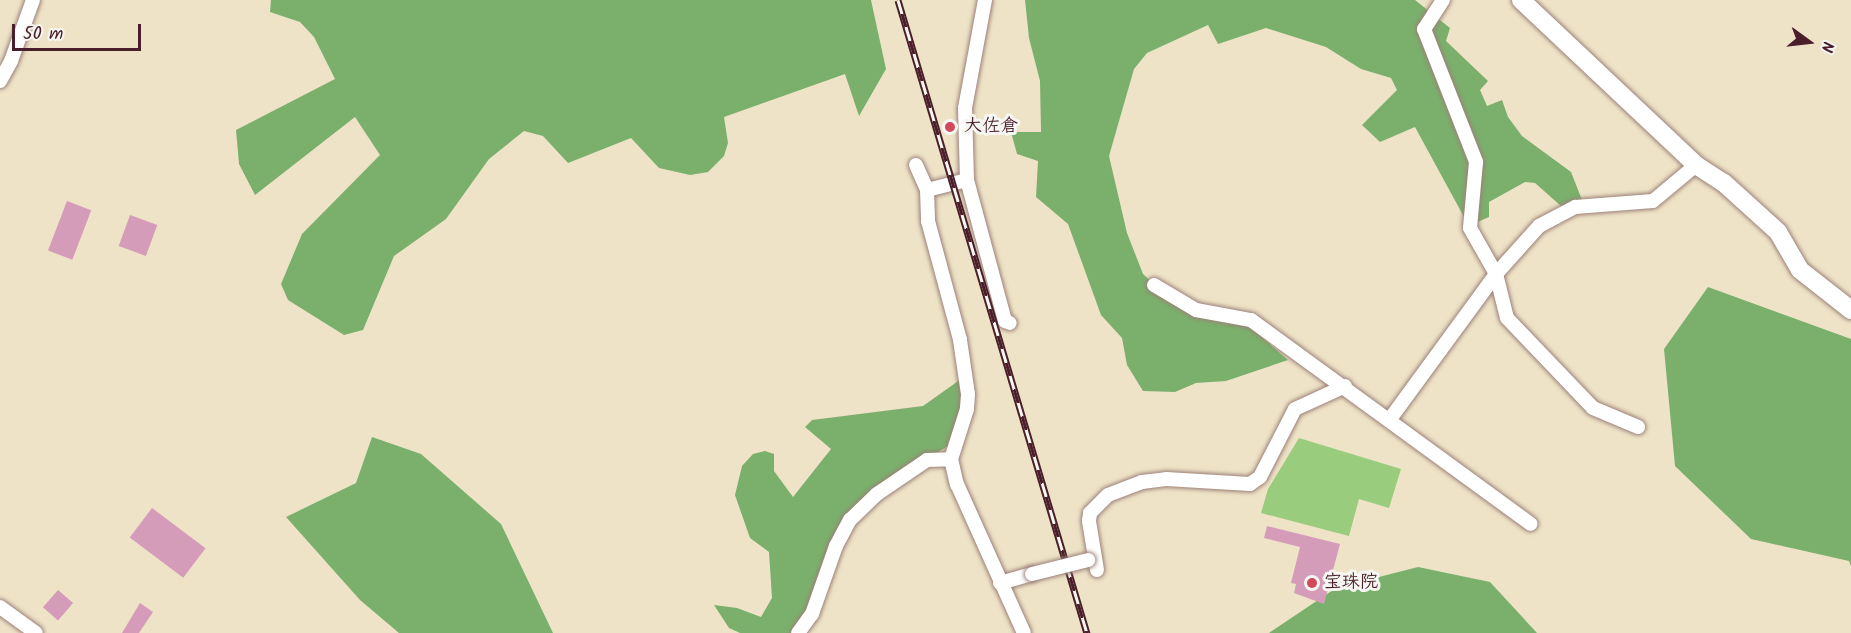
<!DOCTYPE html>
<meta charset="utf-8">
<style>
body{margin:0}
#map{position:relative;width:1851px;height:633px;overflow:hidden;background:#eee3c7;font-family:Kalam,"Klee One",sans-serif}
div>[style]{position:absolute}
.green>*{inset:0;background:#99cc7c}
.forest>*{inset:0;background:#7ab06c}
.building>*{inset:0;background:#d49cb8;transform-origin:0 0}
.roads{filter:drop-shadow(0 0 2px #9c8179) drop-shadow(0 0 2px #9c8179)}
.minor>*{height:14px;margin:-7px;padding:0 7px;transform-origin:7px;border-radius:7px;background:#fff}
.tertiary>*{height:18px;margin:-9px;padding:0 9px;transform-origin:9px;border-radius:9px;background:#fff}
.rail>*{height:7px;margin-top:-3.5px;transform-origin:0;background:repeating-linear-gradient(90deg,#f6f6f2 0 14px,#4a1f2b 0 28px);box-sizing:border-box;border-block:2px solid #4a1f2b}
.bridges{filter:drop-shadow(0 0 2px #9c8179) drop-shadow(0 0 2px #9c8179)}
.minor-bridge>*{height:14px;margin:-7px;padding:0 7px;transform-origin:7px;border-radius:7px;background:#fff}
.dots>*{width:16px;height:16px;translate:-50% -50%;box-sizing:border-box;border:3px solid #f6f6f2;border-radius:50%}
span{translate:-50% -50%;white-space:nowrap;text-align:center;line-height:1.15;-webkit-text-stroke:6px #f6f6f2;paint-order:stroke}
.poi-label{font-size:18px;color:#4a1f2b;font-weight:700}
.left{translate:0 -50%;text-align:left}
.north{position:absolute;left:1779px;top:12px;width:60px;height:60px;-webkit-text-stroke:4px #f6f6f2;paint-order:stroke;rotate:105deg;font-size:16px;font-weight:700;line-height:24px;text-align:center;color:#4a1f2b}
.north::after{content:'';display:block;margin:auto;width:21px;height:27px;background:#4a1f2b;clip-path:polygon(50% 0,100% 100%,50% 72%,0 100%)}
.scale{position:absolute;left:12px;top:24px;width:129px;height:27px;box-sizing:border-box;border:3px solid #4a1f2b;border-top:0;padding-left:8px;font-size:18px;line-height:21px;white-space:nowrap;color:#4a1f2b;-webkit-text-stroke:4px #f6f6f2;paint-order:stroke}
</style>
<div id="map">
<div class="green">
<i style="clip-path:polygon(1299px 438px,1401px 469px,1389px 508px,1359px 499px,1349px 536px,1261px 513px,1268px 489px)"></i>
</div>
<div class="forest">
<i style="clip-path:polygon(271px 0,871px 0,886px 69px,859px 116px,845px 74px,724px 117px,728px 143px,724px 156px,708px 172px,690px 175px,659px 168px,631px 138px,568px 163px,543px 136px,524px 131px,489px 159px,446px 219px,394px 256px,363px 330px,344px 335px,288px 300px,281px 284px,302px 234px,380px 155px,355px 117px,255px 195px,239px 164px,236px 130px,335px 79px,314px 37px,300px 22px,270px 12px)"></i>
<i style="clip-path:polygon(1025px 0,1415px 0,1450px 28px,1446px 41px,1488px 81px,1480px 90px,1487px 106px,1502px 100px,1508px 117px,1522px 136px,1571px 172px,1582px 200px,1561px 206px,1535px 183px,1525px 182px,1489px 202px,1489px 217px,1473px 224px,1464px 217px,1415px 127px,1380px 142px,1362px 125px,1397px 90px,1391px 78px,1361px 69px,1326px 47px,1266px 28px,1218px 44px,1208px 25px,1147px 53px,1134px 69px,1109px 156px,1127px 233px,1143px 274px,1165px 294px,1192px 314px,1248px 325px,1288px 360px,1226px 381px,1196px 383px,1175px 392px,1143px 391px,1127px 365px,1122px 338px,1101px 315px,1068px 224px,1036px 197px,1038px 161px,1017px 154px,1011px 132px,1041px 132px,1040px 81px,1029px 38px)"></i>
<i style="clip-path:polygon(1708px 287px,1851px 339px,1851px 566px,1849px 561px,1751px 539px,1675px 466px,1664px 349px)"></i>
<i style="clip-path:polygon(961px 379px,962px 411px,950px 445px,873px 491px,845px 516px,835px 532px,814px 602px,791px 633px,740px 633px,729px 628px,714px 605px,737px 608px,761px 617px,772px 598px,769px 552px,750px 538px,735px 495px,742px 466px,753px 454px,765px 451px,774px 454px,774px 471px,793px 497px,831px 449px,805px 427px,812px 420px,923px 406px)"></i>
<i style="clip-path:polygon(372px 437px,421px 454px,501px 524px,553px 633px,399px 633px,360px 600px,286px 517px,356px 483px)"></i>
<i style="clip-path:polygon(1418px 567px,1490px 582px,1537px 633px,1269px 633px,1336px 588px)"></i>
</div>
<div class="building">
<i style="left:67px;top:201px;width:26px;height:53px;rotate:21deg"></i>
<i style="left:130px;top:215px;width:29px;height:33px;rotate:20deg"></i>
<i style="left:152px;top:508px;width:67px;height:37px;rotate:37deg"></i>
<i style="clip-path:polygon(1267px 526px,1340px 544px,1324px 604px,1294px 593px,1296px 584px,1291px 583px,1300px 547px,1264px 538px)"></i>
<i style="left:58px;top:590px;width:20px;height:23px;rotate:41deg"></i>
<i style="clip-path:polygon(140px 603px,153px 612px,139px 633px,122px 633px)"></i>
</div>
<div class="roads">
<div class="minor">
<i style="left:1443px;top:0;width:35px;rotate:123deg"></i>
<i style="left:1424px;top:29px;width:143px;rotate:68.6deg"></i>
<i style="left:1476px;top:162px;width:66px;rotate:95.2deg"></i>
<i style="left:1470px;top:228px;width:53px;rotate:60.5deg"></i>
<i style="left:1496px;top:274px;width:45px;rotate:76deg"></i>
<i style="left:1507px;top:318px;width:124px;rotate:46.3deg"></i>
<i style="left:1593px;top:408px;width:49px;rotate:22.9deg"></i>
<i style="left:0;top:81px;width:23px;rotate:-61deg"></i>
<i style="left:11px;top:61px;width:65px;rotate:-70.2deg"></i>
<i style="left:916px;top:165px;width:27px;rotate:66deg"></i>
<i style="left:927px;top:190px;width:31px;rotate:88deg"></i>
<i style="left:928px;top:221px;width:123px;rotate:74.9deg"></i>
<i style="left:960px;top:340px;width:55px;rotate:81.6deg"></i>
<i style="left:968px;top:394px;width:15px;rotate:94deg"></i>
<i style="left:967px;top:409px;width:52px;rotate:107.7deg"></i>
<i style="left:951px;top:459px;width:26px;rotate:77deg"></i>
<i style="left:957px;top:484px;width:163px;rotate:65.8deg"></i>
<i style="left:967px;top:180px;width:146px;rotate:74.9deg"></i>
<i style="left:1005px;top:321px;width:5px;rotate:22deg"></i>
<i style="left:927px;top:190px;width:41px;rotate:-14deg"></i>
<i style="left:967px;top:180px;width:72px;rotate:-91.6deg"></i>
<i style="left:965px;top:108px;width:110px;rotate:-79.5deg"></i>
<i style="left:1154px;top:285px;width:49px;rotate:30.8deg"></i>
<i style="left:1196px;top:310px;width:56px;rotate:10.3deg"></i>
<i style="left:1251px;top:320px;width:346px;rotate:36.1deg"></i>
<i style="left:1390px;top:419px;width:180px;rotate:-53.8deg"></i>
<i style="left:1496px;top:274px;width:64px;rotate:-48.1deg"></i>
<i style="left:1539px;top:226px;width:41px;rotate:-27.8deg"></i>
<i style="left:1575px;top:207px;width:78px;rotate:-4.4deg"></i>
<i style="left:1653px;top:201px;width:56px;rotate:-39.9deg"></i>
<i style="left:1097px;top:570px;width:50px;rotate:-99.3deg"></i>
<i style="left:1089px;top:521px;width:8px;rotate:-83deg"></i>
<i style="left:1090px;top:513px;width:25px;rotate:-45deg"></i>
<i style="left:1108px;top:495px;width:36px;rotate:-21deg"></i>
<i style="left:1142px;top:482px;width:24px;rotate:-7deg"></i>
<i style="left:1166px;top:479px;width:84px;rotate:3.4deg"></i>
<i style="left:1250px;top:484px;width:12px;rotate:-35deg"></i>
<i style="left:1260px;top:477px;width:76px;rotate:-62.8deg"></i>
<i style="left:1295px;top:409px;width:55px;rotate:-24.7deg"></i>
<i style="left:1000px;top:583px;width:33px;rotate:-16deg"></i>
<i style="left:0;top:607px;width:44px;rotate:35.8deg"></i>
<i style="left:798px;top:633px;width:24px;rotate:-54deg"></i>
<i style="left:812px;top:614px;width:72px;rotate:-70.6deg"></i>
<i style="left:836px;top:546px;width:30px;rotate:-62deg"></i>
<i style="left:850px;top:520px;width:37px;rotate:-44deg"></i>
<i style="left:877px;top:494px;width:60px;rotate:-34.2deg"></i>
<i style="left:927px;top:460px;width:24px;rotate:-2deg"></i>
</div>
<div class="tertiary">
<i style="left:1521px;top:0;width:241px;rotate:43.3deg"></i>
<i style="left:1696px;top:165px;width:33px;rotate:33deg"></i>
<i style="left:1724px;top:183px;width:73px;rotate:42.2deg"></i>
<i style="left:1778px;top:232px;width:44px;rotate:59.9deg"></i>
<i style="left:1800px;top:270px;width:65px;rotate:38.1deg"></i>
</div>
</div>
<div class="rail">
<i style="left:898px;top:0;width:661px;rotate:73.38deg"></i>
</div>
<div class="bridges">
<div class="minor-bridge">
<i style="left:1032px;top:574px;width:58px;rotate:-14deg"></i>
</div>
</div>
<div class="dots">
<i style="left:950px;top:127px;background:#d1495b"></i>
<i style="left:1312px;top:583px;background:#d1495b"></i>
</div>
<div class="poi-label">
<span class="left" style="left:964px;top:127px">大佐倉</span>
<span class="left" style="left:1324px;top:583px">宝珠院</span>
</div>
<div class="north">N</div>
<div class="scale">50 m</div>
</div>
